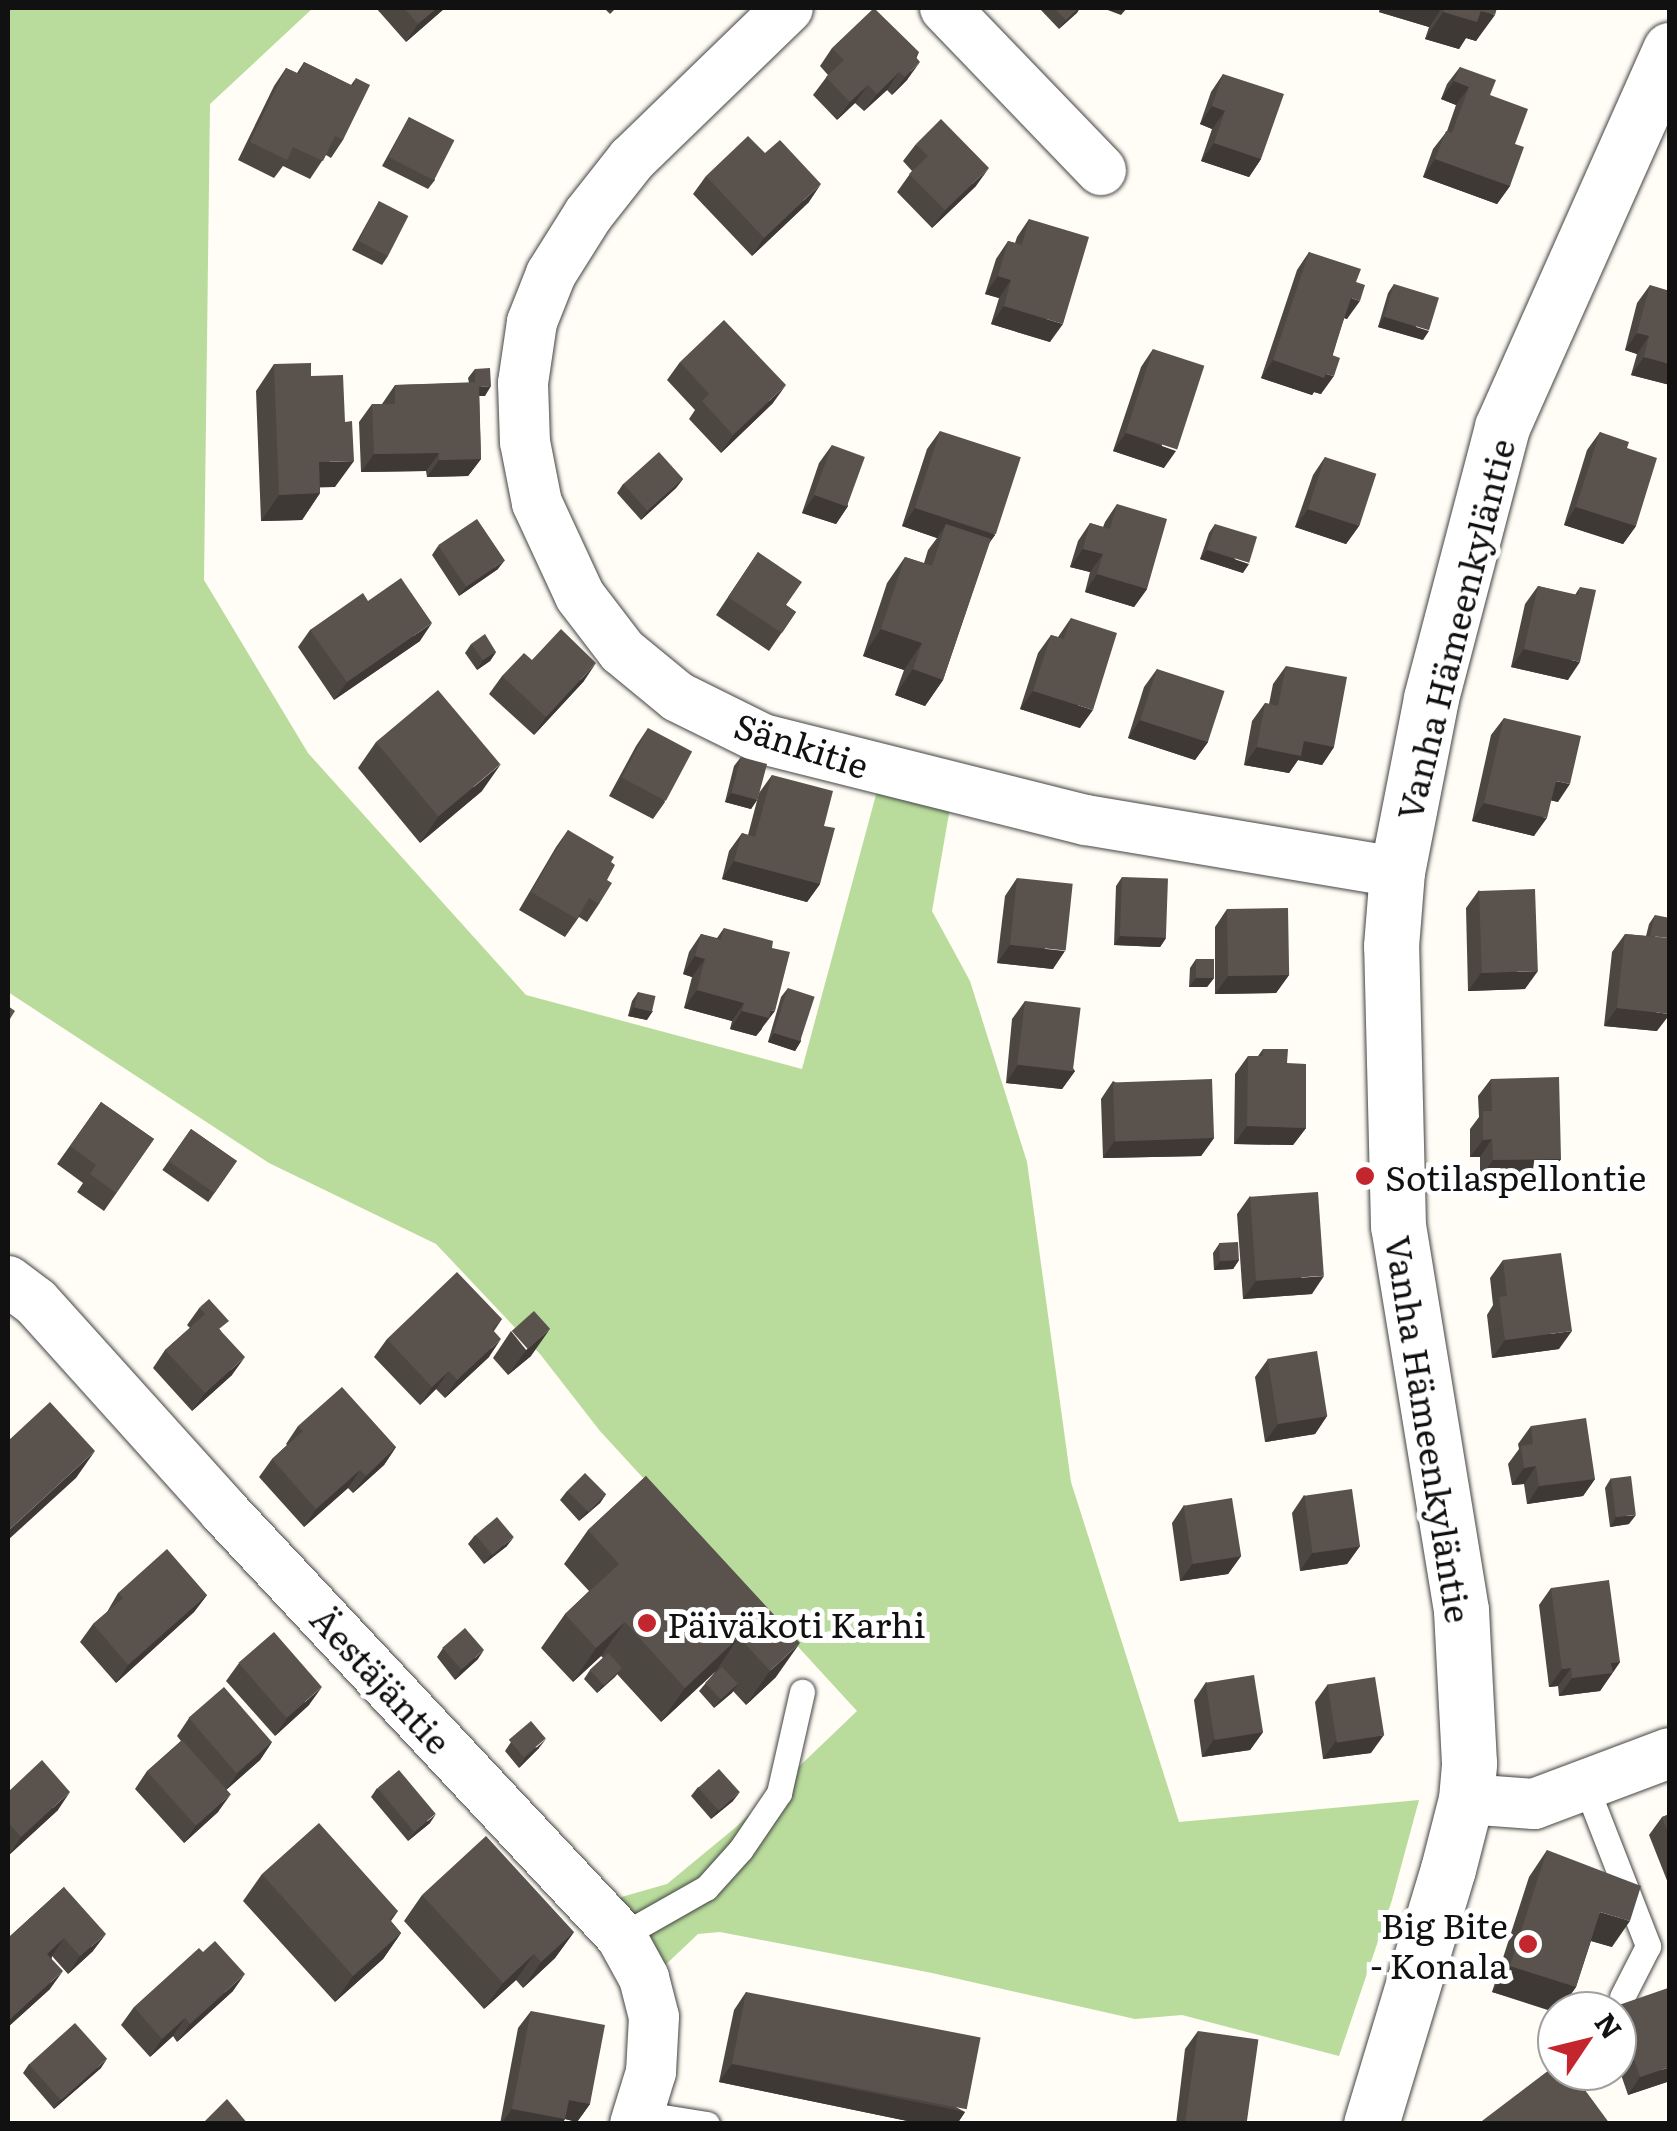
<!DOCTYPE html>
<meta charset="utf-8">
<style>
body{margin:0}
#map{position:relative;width:1677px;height:2131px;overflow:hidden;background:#fffdf5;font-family:Literata,serif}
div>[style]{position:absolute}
.forest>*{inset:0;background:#b9dc9c}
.roads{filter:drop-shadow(0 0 2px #444) drop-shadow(0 0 2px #444)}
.service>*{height:25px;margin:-12.5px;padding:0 12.5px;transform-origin:12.5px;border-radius:12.5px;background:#fff}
.minor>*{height:50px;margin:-25px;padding:0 25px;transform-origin:25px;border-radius:25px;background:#fff}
.tertiary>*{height:55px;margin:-27.5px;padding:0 27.5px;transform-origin:27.5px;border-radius:27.5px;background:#fff}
.wall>*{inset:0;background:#4d4742;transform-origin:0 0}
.shaded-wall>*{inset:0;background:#3f3936}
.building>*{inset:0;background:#5a524d;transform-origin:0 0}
.dots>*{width:28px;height:28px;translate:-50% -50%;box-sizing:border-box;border:5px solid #fff;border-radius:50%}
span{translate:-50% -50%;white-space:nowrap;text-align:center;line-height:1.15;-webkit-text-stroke:10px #fff;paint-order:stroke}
.street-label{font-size:35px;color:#111}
.poi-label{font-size:35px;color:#111}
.left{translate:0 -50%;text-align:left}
.right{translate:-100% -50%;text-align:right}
.frame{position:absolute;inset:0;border:10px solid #111;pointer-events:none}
.north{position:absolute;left:1537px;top:1991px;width:100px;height:100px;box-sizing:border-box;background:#fff;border:2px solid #a0a0a0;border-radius:50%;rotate:55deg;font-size:28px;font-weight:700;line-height:40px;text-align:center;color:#111}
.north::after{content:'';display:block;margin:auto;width:35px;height:45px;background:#c4262e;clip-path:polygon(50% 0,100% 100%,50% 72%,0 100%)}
</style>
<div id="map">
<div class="forest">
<i style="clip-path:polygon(8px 8px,313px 8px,210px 104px,204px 580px,308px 753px,526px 995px,802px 1069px,877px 791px,950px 808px,932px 911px,970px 981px,1027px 1162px,1071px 1482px,1179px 1822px,1419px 1800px,1392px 1900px,1339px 2056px,1182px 2015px,1135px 2019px,932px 1973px,720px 1932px,698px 1934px,659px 1971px,611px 1900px,667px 1884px,736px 1827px,857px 1711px,600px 1431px,540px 1354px,436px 1244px,269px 1163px,8px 992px)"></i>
</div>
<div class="roads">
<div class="service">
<i style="left:1585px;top:1784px;width:174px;rotate:68.7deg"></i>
<i style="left:1648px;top:1946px;width:57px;rotate:117deg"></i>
<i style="left:621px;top:1936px;width:98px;rotate:-29.5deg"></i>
<i style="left:706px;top:1888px;width:52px;rotate:-48.1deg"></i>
<i style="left:741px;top:1849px;width:68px;rotate:-55.8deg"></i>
<i style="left:779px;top:1793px;width:104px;rotate:-77.2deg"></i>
<i style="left:638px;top:2113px;width:70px;rotate:9.1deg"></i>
</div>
<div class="minor">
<i style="left:788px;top:8px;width:217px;rotate:135.9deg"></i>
<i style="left:632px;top:159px;width:71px;rotate:128.2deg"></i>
<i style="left:588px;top:215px;width:70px;rotate:122.1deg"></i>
<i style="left:551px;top:274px;width:52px;rotate:111.6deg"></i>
<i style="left:532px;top:322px;width:62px;rotate:98.4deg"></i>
<i style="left:523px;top:383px;width:59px;rotate:88.1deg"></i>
<i style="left:525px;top:442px;width:62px;rotate:78.9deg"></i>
<i style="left:537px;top:503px;width:102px;rotate:65.2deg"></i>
<i style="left:580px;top:596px;width:69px;rotate:52.6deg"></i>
<i style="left:622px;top:651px;width:72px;rotate:39.4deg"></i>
<i style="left:678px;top:697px;width:95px;rotate:26.3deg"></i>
<i style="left:763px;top:739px;width:333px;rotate:14.1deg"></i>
<i style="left:1086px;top:820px;width:315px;rotate:9.5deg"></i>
<i style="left:945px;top:8px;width:225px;rotate:46.1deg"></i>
<i style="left:8px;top:1281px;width:35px;rotate:37deg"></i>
<i style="left:36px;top:1302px;width:281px;rotate:48deg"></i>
<i style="left:224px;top:1511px;width:582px;rotate:46.95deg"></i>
<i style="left:621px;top:1936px;width:48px;rotate:61.3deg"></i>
<i style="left:644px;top:1978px;width:40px;rotate:75.6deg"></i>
<i style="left:654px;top:2017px;width:55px;rotate:93.1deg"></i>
<i style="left:651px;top:2072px;width:54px;rotate:107.1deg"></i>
<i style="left:1466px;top:1799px;width:68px;rotate:4.2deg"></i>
<i style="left:1534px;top:1804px;width:145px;rotate:-20.6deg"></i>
</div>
<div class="tertiary">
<i style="left:1371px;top:2124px;width:266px;rotate:-73.2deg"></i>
<i style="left:1448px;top:1869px;width:72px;rotate:-75.6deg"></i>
<i style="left:1466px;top:1799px;width:36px;rotate:-85deg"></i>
<i style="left:1469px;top:1763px;width:153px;rotate:-93deg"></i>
<i style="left:1461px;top:1610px;width:389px;rotate:-99.3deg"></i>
<i style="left:1398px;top:1226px;width:280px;rotate:-91.4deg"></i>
<i style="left:1391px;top:946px;width:74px;rotate:-85.4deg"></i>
<i style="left:1397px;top:872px;width:177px;rotate:-78.9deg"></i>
<i style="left:1431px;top:698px;width:280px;rotate:-75.3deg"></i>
<i style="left:1502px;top:427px;width:413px;rotate:-66deg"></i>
</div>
</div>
<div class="wall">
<i style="clip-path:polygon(376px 8px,445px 8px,406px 42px)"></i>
<i style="clip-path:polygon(604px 8px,616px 8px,610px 14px)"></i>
<i style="clip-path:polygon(1039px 8px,1080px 8px,1059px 29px)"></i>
<i style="clip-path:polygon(1380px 8px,1497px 8px,1476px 41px,1466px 38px,1459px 49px,1425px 39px,1429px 27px,1379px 12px)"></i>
<i style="clip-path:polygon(832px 48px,919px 52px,907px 80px,892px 95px,887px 90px,864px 111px,855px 103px,837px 120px,813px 95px,828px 75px,820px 66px)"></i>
<i style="clip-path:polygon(304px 62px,351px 85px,356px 78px,343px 140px,331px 158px,326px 155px,310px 179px,283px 166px,274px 178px,238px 160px,274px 86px,286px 68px,297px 73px)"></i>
<i style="clip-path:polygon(1460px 67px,1490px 95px,1515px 144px,1510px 186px,1497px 204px,1423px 177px,1433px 149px,1447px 131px,1456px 105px,1441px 99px,1447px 84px)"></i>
<i style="clip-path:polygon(1223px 74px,1261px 159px,1249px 177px,1201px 161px,1212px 129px,1200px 124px,1211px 92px)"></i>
<i style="clip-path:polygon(409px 117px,435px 180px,428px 189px,382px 166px)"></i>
<i style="clip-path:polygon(916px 144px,976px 186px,932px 228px,897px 192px,912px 171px,903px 161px)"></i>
<i style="clip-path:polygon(706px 176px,809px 202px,752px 256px,693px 194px)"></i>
<i style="clip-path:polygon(379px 201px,388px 256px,382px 265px,352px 250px)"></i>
<i style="clip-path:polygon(1029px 219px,1050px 342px,991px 324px,999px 298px,985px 294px,996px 259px,1008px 241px,1015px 243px,1017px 237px)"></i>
<i style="clip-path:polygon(1309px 252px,1356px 282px,1347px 319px,1344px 318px,1321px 394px,1314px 392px,1312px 395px,1261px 378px,1297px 270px)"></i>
<i style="clip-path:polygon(1394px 284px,1423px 340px,1378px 327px,1388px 293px)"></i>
<i style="clip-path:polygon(1650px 285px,1670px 385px,1631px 375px,1637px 354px,1625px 350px,1637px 303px)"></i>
<i style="clip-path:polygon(1153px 349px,1164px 468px,1113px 451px,1141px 367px)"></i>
<i style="clip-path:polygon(680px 362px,773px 403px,721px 453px,689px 419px,695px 410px,667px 380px)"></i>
<i style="clip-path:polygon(274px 364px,311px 376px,335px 487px,320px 487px,320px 493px,302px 520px,261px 521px,256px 391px)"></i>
<i style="clip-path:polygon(475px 369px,485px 396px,479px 396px,481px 459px,468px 476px,427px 477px,426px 471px,361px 472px,359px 422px,372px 404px,382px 404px,395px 385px,469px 383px,468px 378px)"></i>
<i style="clip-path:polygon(940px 431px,995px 535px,989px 543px,943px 680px,925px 706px,895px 695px,904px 670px,863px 656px,887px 583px,905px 557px,924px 563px,928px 550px,937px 538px,902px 526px,927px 449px)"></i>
<i style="clip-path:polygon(1600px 432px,1627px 448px,1636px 526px,1623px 544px,1564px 525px,1587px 450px)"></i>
<i style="clip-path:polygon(832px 445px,848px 506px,836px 524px,802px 513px,819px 463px)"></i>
<i style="clip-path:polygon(1325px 457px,1359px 526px,1346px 544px,1295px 527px,1313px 475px)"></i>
<i style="clip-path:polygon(683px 479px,676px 488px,641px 520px,617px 493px,623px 484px)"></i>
<i style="clip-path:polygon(1117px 504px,1147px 589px,1134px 607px,1085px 592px,1090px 572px,1070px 567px,1078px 541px,1090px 523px,1103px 527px,1105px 522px)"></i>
<i style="clip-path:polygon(1215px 524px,1243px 573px,1200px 559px,1209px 533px)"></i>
<i style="clip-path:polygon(438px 546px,498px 569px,459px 596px,432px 555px)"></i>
<i style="clip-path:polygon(758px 552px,786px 605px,796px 612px,769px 651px,716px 615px)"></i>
<i style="clip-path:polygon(1538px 586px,1575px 595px,1580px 587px,1568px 680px,1511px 667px,1525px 604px)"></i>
<i style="clip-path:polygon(368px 601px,420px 641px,334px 700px,298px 647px,310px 630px)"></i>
<i style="clip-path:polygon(1071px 618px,1080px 728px,1020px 709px,1038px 653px,1051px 635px,1058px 637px)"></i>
<i style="clip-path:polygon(471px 644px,496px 652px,490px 661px,477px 670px,465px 653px)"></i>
<i style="clip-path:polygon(532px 660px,584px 681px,534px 735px,489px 694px,502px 676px)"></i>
<i style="clip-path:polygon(1286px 666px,1334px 747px,1322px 765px,1298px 760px,1289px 773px,1244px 765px,1252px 721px,1265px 703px,1269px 704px,1273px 684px)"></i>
<i style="clip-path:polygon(1157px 669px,1208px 742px,1195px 760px,1128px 738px,1144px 687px)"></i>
<i style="clip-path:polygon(1504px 718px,1558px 802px,1551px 800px,1534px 836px,1472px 821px,1491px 735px)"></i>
<i style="clip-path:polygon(648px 728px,665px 802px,653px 819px,609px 796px,636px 746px)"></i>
<i style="clip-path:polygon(376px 742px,482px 791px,420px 843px,358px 768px)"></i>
<i style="clip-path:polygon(741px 757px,757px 800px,751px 809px,725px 802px,734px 766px)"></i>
<i style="clip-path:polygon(772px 775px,824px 826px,820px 884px,807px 902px,722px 879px,729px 851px,742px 833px,748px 835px,759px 793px)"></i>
<i style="clip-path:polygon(568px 830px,611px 862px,599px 904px,587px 922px,579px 917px,565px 937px,519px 910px,556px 847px)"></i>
<i style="clip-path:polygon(1122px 877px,1166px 938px,1160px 947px,1114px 945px,1116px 886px)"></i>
<i style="clip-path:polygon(1017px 878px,1053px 969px,997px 963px,1005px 896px)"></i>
<i style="clip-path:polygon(1479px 890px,1525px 989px,1468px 991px,1466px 908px)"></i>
<i style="clip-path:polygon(1227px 909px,1289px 975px,1276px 993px,1215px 994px,1215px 927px)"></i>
<i style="clip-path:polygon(1655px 915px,1657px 1031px,1604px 1026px,1612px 952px,1625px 934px,1646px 936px,1649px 924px)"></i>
<i style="clip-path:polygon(724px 928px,762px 1029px,756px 1036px,730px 1029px,732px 1021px,684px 1008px,692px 977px,683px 974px,689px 952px,701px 934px,717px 938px)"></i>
<i style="clip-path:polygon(1196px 959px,1214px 978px,1207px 987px,1189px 987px,1190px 968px)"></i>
<i style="clip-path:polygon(788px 988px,801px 1041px,795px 1051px,768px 1042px,781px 997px)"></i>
<i style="clip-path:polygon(638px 992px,647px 1020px,628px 1016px,632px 1001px)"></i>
<i style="clip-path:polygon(1025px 1001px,1075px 1071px,1062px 1089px,1006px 1083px,1012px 1019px)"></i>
<i style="clip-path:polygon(1263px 1049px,1287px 1063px,1306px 1128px,1293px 1145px,1234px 1144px,1235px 1074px,1248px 1056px,1258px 1056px)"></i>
<i style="clip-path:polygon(1491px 1079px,1561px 1159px,1548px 1177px,1480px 1178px,1480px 1157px,1470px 1157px,1470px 1129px,1479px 1117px,1478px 1096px)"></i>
<i style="clip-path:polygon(1113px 1081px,1214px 1138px,1201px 1156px,1103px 1158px,1101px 1099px)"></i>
<i style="clip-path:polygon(101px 1102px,154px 1139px,104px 1211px,77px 1192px,83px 1183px,57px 1164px)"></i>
<i style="left:191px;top:1129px;width:56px;height:50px;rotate:35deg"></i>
<i style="clip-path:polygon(1250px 1196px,1312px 1294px,1243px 1299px,1237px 1214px)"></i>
<i style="clip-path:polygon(1219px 1244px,1239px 1260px,1233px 1269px,1214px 1270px,1213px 1253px)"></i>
<i style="clip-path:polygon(1503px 1260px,1559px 1349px,1492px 1358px,1487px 1315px,1493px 1305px,1490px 1278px)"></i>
<i style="clip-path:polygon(200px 1307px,221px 1331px,232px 1375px,192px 1411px,153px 1368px,165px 1350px,190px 1328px,187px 1325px)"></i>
<i style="clip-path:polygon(502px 1319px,494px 1331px,489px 1357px,445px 1398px,436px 1389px,420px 1405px,374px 1357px,387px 1339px)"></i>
<i style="clip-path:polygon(511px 1331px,531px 1356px,508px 1375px,493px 1358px)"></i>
<i style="clip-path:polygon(1268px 1359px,1327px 1416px,1315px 1434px,1265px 1442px,1255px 1377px)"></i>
<i style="clip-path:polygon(298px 1426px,396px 1447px,384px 1465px,353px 1493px,348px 1488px,304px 1527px,259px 1477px,272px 1459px,287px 1445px,286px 1444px)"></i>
<i style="clip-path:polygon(1531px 1426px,1595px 1479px,1583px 1496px,1527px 1504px,1524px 1484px,1512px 1485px,1508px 1464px,1519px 1449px,1518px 1444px)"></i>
<i style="clip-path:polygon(646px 1476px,776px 1677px,746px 1705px,733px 1691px,714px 1708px,699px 1691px,716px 1671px,661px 1722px,617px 1674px,597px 1693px,584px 1679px,590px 1670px,603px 1658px,601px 1656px,573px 1682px,541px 1648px,565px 1614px,589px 1591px,564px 1564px,588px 1530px)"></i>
<i style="clip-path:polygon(1611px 1478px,1629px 1524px,1610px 1527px,1605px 1488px)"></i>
<i style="clip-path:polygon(567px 1491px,606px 1494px,600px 1503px,579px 1521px,560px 1500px)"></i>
<i style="clip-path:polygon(1304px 1495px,1360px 1546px,1347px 1564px,1300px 1571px,1292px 1513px)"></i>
<i style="clip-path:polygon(1184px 1505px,1241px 1556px,1228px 1574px,1180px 1581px,1172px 1523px)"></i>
<i style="clip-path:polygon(475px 1535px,507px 1546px,484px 1564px,468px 1544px)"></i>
<i style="clip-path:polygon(1551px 1588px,1620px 1662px,1600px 1691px,1559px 1696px,1558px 1686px,1549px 1687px,1539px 1605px)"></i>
<i style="clip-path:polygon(118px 1593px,207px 1595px,194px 1612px,116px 1683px,80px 1642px,93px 1624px,107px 1612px)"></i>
<i style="clip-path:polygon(443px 1648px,478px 1659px,455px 1680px,437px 1657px)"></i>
<i style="clip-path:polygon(239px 1663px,309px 1705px,275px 1736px,226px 1681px)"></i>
<i style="clip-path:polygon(1206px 1682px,1263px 1732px,1250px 1750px,1202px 1757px,1194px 1700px)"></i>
<i style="clip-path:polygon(1328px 1684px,1371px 1753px,1323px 1759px,1315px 1702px)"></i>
<i style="clip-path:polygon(189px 1718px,272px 1742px,260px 1760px,226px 1790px,218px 1812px,184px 1843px,135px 1789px,147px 1771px,181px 1741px,177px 1736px)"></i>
<i style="clip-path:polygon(511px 1742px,539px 1748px,519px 1768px,505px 1751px)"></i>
<i style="clip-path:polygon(698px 1787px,733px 1801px,711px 1819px,691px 1796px)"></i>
<i style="clip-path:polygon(377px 1788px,430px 1823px,408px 1841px,371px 1797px)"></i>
<i style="clip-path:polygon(8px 1792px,58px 1810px,9px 1855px,8px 1854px)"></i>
<i style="clip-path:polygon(1670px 1814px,1670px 1883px,1668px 1883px,1649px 1835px,1662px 1817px)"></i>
<i style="clip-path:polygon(1547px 1850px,1612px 1947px,1591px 1941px,1576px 1987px,1559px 2011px,1492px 1992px,1529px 1877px)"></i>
<i style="clip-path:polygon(262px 1874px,398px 1911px,391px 1921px,401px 1933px,383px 1959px,335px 2002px,243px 1901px)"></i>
<i style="clip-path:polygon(64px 1887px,93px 1951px,68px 1974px,52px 1956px,50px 1989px,8px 2027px,8px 1938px)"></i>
<i style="clip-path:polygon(422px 1895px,574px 1932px,555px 1958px,523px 1988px,516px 1980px,484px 2009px,404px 1921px)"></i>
<i style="clip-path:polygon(233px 1991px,177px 2042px,173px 2036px,150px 2057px,121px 2025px,134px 2007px)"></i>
<i style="clip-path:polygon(746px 1992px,965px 2112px,957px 2124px,922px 2124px,719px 2082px,734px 2010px)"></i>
<i style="clip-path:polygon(1616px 2006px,1670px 2081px,1628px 2095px,1617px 2063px,1617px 2011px,1612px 2011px)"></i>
<i style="clip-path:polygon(531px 2011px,590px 2104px,577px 2122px,565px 2119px,562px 2124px,500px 2124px,518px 2028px)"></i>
<i style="clip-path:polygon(1198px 2031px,1247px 2124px,1176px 2124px,1185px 2049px)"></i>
<i style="clip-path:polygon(29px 2064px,101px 2068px,54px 2109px,23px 2073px)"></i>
</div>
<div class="shaded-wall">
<i style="clip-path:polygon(437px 8px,445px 8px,406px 42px,418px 24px)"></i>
<i style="clip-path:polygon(1079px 8px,1080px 8px,1077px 13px,1059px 29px,1066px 20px)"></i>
<i style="clip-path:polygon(1107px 8px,1127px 8px,1121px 15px,1105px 9px)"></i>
<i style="clip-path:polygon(1382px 8px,1442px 8px,1429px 27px,1379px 12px)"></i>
<i style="clip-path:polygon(1481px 11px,1495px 15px,1476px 41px,1466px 38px,1459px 49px,1425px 39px,1443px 12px)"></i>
<i style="clip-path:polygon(920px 62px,907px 80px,892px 95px,905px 77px)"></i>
<i style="clip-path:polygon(899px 72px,887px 90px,864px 111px,877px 94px)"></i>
<i style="clip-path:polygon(1454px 81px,1469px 87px,1456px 105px,1441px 99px)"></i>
<i style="clip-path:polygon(868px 85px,855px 103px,837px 120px,850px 102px)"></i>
<i style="clip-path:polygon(1212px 106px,1225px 111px,1212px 129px,1200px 124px)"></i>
<i style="clip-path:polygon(1214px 143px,1261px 159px,1249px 177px,1201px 161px)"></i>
<i style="clip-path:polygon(1435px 159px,1510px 186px,1497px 204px,1423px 177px)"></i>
<i style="clip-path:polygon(989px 168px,976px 186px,932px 228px,945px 210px)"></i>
<i style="clip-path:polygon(821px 184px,809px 202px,752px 256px,764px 238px)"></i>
<i style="clip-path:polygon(998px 276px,1011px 280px,999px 298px,985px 294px)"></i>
<i style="clip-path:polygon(1351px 298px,1360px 301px,1347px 319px,1338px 316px)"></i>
<i style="clip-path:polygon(1004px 306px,1063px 324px,1050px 342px,991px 324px)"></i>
<i style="clip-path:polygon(1384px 317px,1429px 331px,1423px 340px,1378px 327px)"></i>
<i style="clip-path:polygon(1637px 333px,1649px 336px,1637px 354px,1625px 350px)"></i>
<i style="clip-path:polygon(1644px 357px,1670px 364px,1670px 385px,1631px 375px)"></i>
<i style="clip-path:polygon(1273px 360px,1326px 374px,1334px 376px,1321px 394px,1314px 392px,1312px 395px,1261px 378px)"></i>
<i style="clip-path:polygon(786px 385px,773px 403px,721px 453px,733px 435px)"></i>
<i style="clip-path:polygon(491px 386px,485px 396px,469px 396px,476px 387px)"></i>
<i style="clip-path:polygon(1126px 433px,1176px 451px,1164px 468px,1113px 451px)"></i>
<i style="clip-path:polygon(439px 453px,426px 471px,361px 472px,374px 454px)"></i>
<i style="clip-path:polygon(481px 459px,468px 476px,427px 477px,439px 460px)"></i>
<i style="clip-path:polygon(354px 461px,335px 487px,300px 488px,319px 462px)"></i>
<i style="clip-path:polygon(683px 479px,676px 488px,641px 520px,647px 511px)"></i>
<i style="clip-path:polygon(320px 493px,302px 520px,261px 521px,279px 495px)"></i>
<i style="clip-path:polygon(815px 495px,848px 506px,836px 524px,802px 513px)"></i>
<i style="clip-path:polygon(1576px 507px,1636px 526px,1623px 544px,1564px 525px)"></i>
<i style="clip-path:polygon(915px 508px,995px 535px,982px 553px,946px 524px,937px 538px,902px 526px)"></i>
<i style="clip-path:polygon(1308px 509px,1359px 526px,1346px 544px,1295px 527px)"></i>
<i style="clip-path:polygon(1083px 549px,1103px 554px,1090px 572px,1070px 567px)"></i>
<i style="clip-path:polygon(1207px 550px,1249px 564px,1243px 573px,1200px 559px)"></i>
<i style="clip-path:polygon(505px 560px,498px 569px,459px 596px,466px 587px)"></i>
<i style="clip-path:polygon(1097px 574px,1147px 589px,1134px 607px,1085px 592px)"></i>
<i style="clip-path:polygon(432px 623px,420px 641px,334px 700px,347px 682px)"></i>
<i style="clip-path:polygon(881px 629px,922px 643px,904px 670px,863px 656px)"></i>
<i style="clip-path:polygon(1524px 649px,1580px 662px,1568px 680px,1511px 667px)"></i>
<i style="clip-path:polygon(496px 652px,490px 661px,477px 670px,483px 660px)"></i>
<i style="clip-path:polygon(596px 663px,584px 681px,534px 735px,546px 717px)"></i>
<i style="clip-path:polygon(913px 669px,943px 680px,925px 706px,895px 695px)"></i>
<i style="clip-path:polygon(1033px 691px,1093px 710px,1080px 728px,1020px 709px)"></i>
<i style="clip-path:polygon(1140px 720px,1208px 742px,1195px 760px,1128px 738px)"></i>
<i style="clip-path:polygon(1304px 741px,1334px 747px,1322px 765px,1298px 760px,1289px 773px,1244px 765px,1257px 747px)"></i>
<i style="clip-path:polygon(501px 764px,482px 791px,420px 843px,439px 816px)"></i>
<i style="clip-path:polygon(1556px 781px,1570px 784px,1558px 802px,1544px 799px)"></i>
<i style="clip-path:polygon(731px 793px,757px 800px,751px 809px,725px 802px)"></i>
<i style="clip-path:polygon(1484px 803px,1547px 818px,1534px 836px,1472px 821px)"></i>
<i style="clip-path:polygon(734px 861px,820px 884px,807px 902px,722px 879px)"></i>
<i style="clip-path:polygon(1120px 936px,1166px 938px,1160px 947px,1114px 945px)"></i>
<i style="clip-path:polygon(1010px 945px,1065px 951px,1053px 969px,997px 963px)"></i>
<i style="clip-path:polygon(695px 956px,705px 959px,692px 977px,683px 974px)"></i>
<i style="clip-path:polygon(1538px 971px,1525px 989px,1468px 991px,1481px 973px)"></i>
<i style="clip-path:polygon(1289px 975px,1276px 993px,1215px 994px,1228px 976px)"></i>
<i style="clip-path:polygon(1196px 978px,1214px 978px,1207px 987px,1189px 987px)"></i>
<i style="clip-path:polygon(697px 990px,744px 1003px,732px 1021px,684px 1008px)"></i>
<i style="clip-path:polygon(634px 1007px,653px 1011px,647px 1020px,628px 1016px)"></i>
<i style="clip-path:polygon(1617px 1008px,1670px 1014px,1657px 1031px,1604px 1026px)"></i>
<i style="clip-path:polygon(771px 1010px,775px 1011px,756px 1036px,730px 1029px,742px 1011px)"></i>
<i style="clip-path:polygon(774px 1033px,801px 1041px,795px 1051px,768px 1042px)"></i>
<i style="clip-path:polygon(1018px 1065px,1075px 1071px,1062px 1089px,1006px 1083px)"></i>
<i style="clip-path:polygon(1247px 1126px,1306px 1128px,1293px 1145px,1234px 1144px)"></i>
<i style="clip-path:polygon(1214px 1138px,1201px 1156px,1103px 1158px,1115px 1140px)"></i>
<i style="clip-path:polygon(1492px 1139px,1480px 1157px,1470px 1157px,1483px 1140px)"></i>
<i style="clip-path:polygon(1561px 1159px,1548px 1177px,1480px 1178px,1493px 1160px)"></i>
<i style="clip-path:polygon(1239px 1260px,1233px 1269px,1214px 1270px,1220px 1261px)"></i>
<i style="clip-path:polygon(1324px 1276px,1312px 1294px,1243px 1299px,1256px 1281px)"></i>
<i style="clip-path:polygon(550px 1329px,531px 1356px,508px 1375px,527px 1349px)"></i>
<i style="clip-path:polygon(1572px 1331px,1559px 1349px,1492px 1358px,1505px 1340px)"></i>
<i style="clip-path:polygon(501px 1339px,489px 1357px,445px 1398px,457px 1380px)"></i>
<i style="clip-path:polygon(245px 1357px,232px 1375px,192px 1411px,205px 1393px)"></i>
<i style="clip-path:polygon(449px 1371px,436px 1389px,420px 1405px,432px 1387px)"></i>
<i style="clip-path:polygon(1327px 1416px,1315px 1434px,1265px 1442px,1278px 1424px)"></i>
<i style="clip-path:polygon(396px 1447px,384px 1465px,353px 1493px,366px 1476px)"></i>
<i style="clip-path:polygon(95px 1451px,76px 1478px,8px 1540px,8px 1531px)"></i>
<i style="clip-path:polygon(1536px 1466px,1524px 1484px,1512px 1485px,1524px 1468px)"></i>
<i style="clip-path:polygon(360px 1470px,348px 1488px,304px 1527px,316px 1509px)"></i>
<i style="clip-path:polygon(1595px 1479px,1583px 1496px,1527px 1504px,1539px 1486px)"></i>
<i style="clip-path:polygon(606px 1494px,600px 1503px,579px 1521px,586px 1512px)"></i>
<i style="clip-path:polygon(1636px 1515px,1629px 1524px,1610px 1527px,1616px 1517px)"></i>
<i style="clip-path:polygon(514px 1537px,507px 1546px,484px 1564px,491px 1555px)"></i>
<i style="clip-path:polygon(1360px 1546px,1347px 1564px,1300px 1571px,1312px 1553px)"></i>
<i style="clip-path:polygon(1241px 1556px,1228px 1574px,1180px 1581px,1193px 1563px)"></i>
<i style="clip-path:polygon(207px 1595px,194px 1612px,116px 1683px,128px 1665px)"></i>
<i style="clip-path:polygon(625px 1622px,601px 1656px,573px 1682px,596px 1648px)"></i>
<i style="clip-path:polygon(739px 1637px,716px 1671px,661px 1722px,685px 1688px)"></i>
<i style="clip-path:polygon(800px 1643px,776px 1677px,746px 1705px,770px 1671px)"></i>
<i style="clip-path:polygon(484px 1650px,478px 1659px,455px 1680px,461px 1670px)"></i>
<i style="clip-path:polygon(1620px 1662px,1600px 1691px,1559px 1696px,1572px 1678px,1611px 1663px)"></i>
<i style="clip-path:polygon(622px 1668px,615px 1677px,597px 1693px,603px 1684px)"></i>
<i style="clip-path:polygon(1571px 1668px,1558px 1686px,1549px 1687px,1562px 1669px)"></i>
<i style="clip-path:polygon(738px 1684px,732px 1693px,714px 1708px,721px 1699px)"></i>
<i style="clip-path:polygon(322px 1687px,309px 1705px,275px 1736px,287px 1718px)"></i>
<i style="clip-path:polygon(1263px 1732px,1250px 1750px,1202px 1757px,1214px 1739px)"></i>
<i style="clip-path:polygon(1384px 1735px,1371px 1753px,1323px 1759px,1336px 1741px)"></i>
<i style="clip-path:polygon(546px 1739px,539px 1748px,519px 1768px,525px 1758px)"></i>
<i style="clip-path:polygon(272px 1742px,260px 1760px,225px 1791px,238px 1773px)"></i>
<i style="clip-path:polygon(70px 1792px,58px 1810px,9px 1855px,21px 1837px)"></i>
<i style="clip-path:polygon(740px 1792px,733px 1801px,711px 1819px,718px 1810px)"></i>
<i style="clip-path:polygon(231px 1794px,218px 1812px,184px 1843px,196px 1825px)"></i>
<i style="clip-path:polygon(436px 1814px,430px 1823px,408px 1841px,415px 1832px)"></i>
<i style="clip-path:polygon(1600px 1912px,1630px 1921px,1612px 1947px,1581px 1938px)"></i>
<i style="clip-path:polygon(574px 1932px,555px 1958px,523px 1988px,541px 1962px)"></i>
<i style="clip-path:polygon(401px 1933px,383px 1959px,335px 2002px,353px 1976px)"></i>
<i style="clip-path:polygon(106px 1934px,93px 1951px,68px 1974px,80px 1956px)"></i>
<i style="clip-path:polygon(64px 1938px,52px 1956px,35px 1972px,47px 1954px)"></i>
<i style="clip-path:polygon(534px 1954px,516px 1980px,484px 2009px,503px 1983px)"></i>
<i style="clip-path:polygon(1510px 1966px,1576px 1987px,1557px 2013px,1492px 1992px)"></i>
<i style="clip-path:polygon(63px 1971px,50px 1989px,8px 2027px,8px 2021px)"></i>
<i style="clip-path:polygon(245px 1974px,233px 1991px,177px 2042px,190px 2024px)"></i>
<i style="clip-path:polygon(185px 2018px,173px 2036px,150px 2057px,162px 2039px)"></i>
<i style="clip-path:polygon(107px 2059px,101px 2068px,54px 2109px,60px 2100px)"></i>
<i style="clip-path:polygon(732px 2064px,965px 2112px,957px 2124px,922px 2124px,719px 2082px)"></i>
<i style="clip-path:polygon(1670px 2067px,1670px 2081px,1628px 2095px,1640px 2077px)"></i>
<i style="clip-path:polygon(569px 2100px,590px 2104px,577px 2122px,565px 2119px,562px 2124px,501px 2124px,512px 2109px)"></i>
</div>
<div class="building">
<i style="clip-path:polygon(404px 8px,437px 8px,418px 24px)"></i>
<i style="clip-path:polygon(874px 8px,919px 52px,915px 56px,920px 62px,905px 77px,899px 72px,877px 94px,868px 85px,850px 102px,826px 77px,844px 60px,832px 48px)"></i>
<i style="clip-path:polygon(1054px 8px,1079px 8px,1066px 20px)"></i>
<i style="clip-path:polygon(1445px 8px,1497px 8px,1495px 15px,1481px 11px,1477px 22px,1443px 12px)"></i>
<i style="clip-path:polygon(304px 62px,353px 86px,356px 78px,370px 85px,343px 140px,335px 136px,323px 161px,293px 147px,287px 160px,250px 142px,286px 68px,299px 74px)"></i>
<i style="clip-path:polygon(1460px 67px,1496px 80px,1490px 95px,1528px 109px,1515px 144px,1524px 147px,1510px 186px,1435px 159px,1446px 131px,1452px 133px,1469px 87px,1454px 81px)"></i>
<i style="clip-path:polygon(1223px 74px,1284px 94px,1261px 159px,1214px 143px,1225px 111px,1212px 106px)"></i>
<i style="left:409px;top:117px;width:51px;height:45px;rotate:27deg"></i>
<i style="clip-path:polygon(941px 119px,989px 168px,945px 210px,909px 174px,928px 156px,916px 144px)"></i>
<i style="clip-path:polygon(748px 136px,765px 153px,780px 140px,821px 184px,764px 238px,706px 176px)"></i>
<i style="left:379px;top:201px;width:33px;height:45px;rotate:27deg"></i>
<i style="clip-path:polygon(1029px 219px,1089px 237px,1063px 324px,1004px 306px,1011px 280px,998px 276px,1008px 241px,1022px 245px)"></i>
<i style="clip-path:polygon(1309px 252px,1361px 269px,1356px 282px,1365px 285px,1360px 301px,1351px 298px,1332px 355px,1340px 358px,1334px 376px,1326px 374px,1324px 378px,1273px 360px)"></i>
<i style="left:1394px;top:284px;width:47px;height:34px;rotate:17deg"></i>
<i style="clip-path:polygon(1650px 285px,1670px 291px,1670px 364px,1644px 357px,1649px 336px,1637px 333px)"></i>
<i style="clip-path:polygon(724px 320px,786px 385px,733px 435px,702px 401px,709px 394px,680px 362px)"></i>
<i style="left:1153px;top:349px;width:54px;height:88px;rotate:18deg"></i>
<i style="clip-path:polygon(311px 363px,311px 376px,343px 375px,345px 422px,352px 421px,354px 461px,319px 462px,320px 493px,279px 495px,274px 364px)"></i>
<i style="clip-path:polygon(490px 368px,491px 386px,479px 387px,479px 382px,475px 382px,475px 369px)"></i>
<i style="clip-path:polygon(479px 382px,481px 459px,439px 460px,439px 453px,374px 454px,372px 404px,395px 404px,395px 385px)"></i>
<i style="left:940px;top:431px;width:85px;height:81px;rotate:18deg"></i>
<i style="clip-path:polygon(1600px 432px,1629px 442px,1627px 448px,1657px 458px,1636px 526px,1576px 507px)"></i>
<i style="left:832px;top:445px;width:35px;height:53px;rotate:20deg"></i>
<i style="left:659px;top:452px;width:36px;height:48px;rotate:48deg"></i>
<i style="left:1325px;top:457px;width:54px;height:55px;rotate:18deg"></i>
<i style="clip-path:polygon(1117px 504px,1167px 519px,1147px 589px,1097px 574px,1103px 554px,1083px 549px,1090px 523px,1110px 529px)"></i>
<i style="left:477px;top:519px;width:50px;height:47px;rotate:56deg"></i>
<i style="clip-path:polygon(946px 524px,991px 539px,943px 680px,913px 669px,922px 643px,881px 629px,905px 557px,932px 566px)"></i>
<i style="left:1215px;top:524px;width:44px;height:27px;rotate:17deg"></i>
<i style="clip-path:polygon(758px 552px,802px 582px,786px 605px,796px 612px,782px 633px,728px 597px)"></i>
<i style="clip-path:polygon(401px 578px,432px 623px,347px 682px,310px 630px,363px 593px,368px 601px)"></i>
<i style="clip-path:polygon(1538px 586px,1578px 595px,1580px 587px,1596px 590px,1580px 662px,1524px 649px)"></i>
<i style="clip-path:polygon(1071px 618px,1117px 633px,1093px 710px,1033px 691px,1051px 635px,1064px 639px)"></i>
<i style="clip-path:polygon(561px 629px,596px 663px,546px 717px,502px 676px,524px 653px,532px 660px)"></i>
<i style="clip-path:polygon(485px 634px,496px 652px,483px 660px,471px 644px)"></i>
<i style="clip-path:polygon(1286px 666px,1347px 677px,1334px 747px,1304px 741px,1301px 756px,1257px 747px,1265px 703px,1278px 706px)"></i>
<i style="left:1157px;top:669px;width:71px;height:54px;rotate:18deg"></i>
<i style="left:438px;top:690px;width:97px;height:81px;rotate:50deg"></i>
<i style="clip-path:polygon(1504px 718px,1581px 736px,1570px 784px,1556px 781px,1547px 818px,1484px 803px)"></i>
<i style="left:648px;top:728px;width:50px;height:56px;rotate:28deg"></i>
<i style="left:741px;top:757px;width:27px;height:37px;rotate:15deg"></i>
<i style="clip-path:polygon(772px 775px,833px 791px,824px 826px,835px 828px,820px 884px,734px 861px,742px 833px,755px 837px)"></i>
<i style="clip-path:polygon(568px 830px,614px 857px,611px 862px,615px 865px,607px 880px,612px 883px,599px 904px,589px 898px,577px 919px,531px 892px)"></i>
<i style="left:1122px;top:877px;width:46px;height:59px;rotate:2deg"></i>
<i style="left:1017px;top:878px;width:56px;height:67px;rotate:6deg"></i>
<i style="left:1535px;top:889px;width:82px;height:56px;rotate:88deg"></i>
<i style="left:1288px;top:908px;width:67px;height:61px;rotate:89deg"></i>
<i style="clip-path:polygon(1655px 915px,1670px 918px,1670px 938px,1650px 936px)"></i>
<i style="clip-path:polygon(724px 928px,773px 941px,772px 948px,790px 952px,775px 1011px,771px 1010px,769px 1018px,742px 1011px,744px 1003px,697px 990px,705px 959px,695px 956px,701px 934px,721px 940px)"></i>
<i style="clip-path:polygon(1625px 934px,1670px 938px,1670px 1014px,1617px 1008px)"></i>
<i style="left:1196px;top:959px;width:18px;height:19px"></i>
<i style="left:788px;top:988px;width:28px;height:47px;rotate:18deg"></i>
<i style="left:638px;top:992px;width:18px;height:16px;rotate:13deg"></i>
<i style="left:1025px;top:1001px;width:56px;height:64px;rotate:7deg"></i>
<i style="clip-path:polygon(8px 1006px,15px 1011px,8px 1022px)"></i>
<i style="clip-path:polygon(1263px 1049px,1288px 1049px,1287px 1063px,1306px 1064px,1306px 1128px,1247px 1126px,1248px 1056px,1263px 1056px)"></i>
<i style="clip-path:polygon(1559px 1077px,1561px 1159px,1493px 1160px,1492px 1139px,1483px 1140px,1483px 1111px,1492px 1111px,1491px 1079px)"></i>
<i style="left:1212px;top:1079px;width:59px;height:99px;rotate:88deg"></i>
<i style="clip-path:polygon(101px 1102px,154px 1139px,116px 1193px,90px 1174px,96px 1165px,70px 1146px)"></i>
<i style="left:191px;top:1129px;width:56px;height:39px;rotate:35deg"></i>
<i style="left:1318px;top:1192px;width:84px;height:68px;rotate:86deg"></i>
<i style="left:1238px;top:1242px;width:18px;height:19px;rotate:87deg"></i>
<i style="clip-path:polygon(1561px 1253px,1572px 1331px,1505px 1340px,1499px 1297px,1507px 1296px,1503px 1260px)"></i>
<i style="clip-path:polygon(457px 1272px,502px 1319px,492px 1329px,501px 1339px,457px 1380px,449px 1371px,432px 1387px,387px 1339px)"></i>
<i style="clip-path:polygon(209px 1299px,229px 1321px,219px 1329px,245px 1357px,205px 1393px,165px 1350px,205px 1314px,200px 1307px)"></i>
<i style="left:534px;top:1311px;width:24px;height:30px;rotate:48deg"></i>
<i style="left:1317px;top:1351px;width:66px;height:50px;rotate:81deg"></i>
<i style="clip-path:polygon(342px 1387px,396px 1447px,366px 1476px,360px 1470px,316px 1509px,272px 1459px,303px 1431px,298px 1426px)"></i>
<i style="clip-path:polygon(50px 1402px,95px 1451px,8px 1531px,8px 1441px)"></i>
<i style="clip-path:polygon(1586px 1418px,1595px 1479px,1539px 1486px,1536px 1466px,1524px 1468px,1521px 1446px,1533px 1444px,1531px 1426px)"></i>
<i style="left:585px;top:1473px;width:30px;height:25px;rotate:45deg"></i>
<i style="clip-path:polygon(646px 1476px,800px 1643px,770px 1671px,739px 1637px,685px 1688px,625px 1622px,596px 1648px,565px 1614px,619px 1564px,588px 1530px)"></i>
<i style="left:1631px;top:1476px;width:39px;height:20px;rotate:83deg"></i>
<i style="left:1352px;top:1489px;width:58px;height:48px;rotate:82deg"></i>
<i style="left:1232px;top:1498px;width:59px;height:49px;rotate:81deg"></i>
<i style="left:497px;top:1517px;width:26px;height:28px;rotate:50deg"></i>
<i style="clip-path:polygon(167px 1549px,207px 1595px,128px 1665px,93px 1624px,123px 1598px,118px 1593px)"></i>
<i style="clip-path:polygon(1609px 1580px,1620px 1662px,1611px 1663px,1613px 1673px,1572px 1678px,1571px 1668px,1562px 1669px,1551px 1588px)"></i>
<i style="left:465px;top:1628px;width:29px;height:30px;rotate:49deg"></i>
<i style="left:274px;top:1632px;width:73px;height:47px;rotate:49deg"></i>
<i style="left:608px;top:1653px;width:21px;height:25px;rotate:47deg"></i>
<i style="left:722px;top:1667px;width:23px;height:23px;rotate:47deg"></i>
<i style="left:1254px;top:1675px;width:58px;height:49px;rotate:81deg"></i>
<i style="left:1375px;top:1677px;width:59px;height:48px;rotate:81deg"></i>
<i style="left:224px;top:1687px;width:73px;height:47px;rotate:49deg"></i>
<i style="left:531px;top:1721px;width:23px;height:29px;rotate:50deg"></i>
<i style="left:182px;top:1740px;width:73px;height:47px;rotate:48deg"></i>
<i style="clip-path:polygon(42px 1760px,70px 1792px,21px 1837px,8px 1822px,8px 1792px)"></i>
<i style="left:719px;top:1769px;width:31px;height:28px;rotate:48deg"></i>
<i style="left:399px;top:1770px;width:57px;height:28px;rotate:50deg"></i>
<i style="clip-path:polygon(1670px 1814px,1670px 1838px,1662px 1817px)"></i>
<i style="clip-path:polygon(319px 1823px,398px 1911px,389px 1919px,401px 1933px,353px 1976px,262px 1874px)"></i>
<i style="clip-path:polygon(486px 1836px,574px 1932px,541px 1962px,534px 1954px,503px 1983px,422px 1895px)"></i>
<i style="clip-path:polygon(1547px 1850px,1641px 1886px,1630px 1921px,1600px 1912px,1576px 1987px,1510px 1966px)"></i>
<i style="clip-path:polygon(64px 1887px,106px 1934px,80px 1956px,64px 1938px,47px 1954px,63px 1971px,9px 2020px,8px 1938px)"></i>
<i style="clip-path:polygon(215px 1941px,245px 1974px,190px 2024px,185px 2018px,162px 2039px,134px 2007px,199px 1948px,203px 1952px)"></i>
<i style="clip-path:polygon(1668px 1988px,1670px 1993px,1670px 2067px,1640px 2077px,1616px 2006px)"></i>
<i style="left:746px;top:1992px;width:239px;height:73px;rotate:11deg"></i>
<i style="clip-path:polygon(531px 2011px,605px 2025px,590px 2104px,569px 2100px,565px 2119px,512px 2109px)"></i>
<i style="left:75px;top:2023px;width:48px;height:62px;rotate:48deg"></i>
<i style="left:1198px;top:2031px;width:61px;height:94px;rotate:8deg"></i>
<i style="clip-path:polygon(1557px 2064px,1557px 2071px,1571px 2071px,1610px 2124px,1478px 2124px)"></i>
<i style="clip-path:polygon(227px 2099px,248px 2124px,202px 2124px)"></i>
</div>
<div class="dots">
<i style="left:1365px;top:1176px;background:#c4262e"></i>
<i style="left:647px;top:1623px;background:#c4262e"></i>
<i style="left:1528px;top:1944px;background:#c4262e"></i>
</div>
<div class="street-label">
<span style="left:1454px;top:629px;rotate:-76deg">Vanha Hämeenkyläntie</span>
<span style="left:802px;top:744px;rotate:18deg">Sänkitie</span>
<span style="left:1430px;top:1429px;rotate:81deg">Vanha Hämeenkyläntie</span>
<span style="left:382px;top:1679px;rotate:47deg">Äestäjäntie</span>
</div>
<div class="poi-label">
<span class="left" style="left:1385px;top:1176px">Sotilaspellontie</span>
<span class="left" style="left:667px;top:1623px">Päiväkoti Karhi</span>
<span class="right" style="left:1508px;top:1944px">Big Bite<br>- Konala</span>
</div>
<div class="frame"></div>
<div class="north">N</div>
</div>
